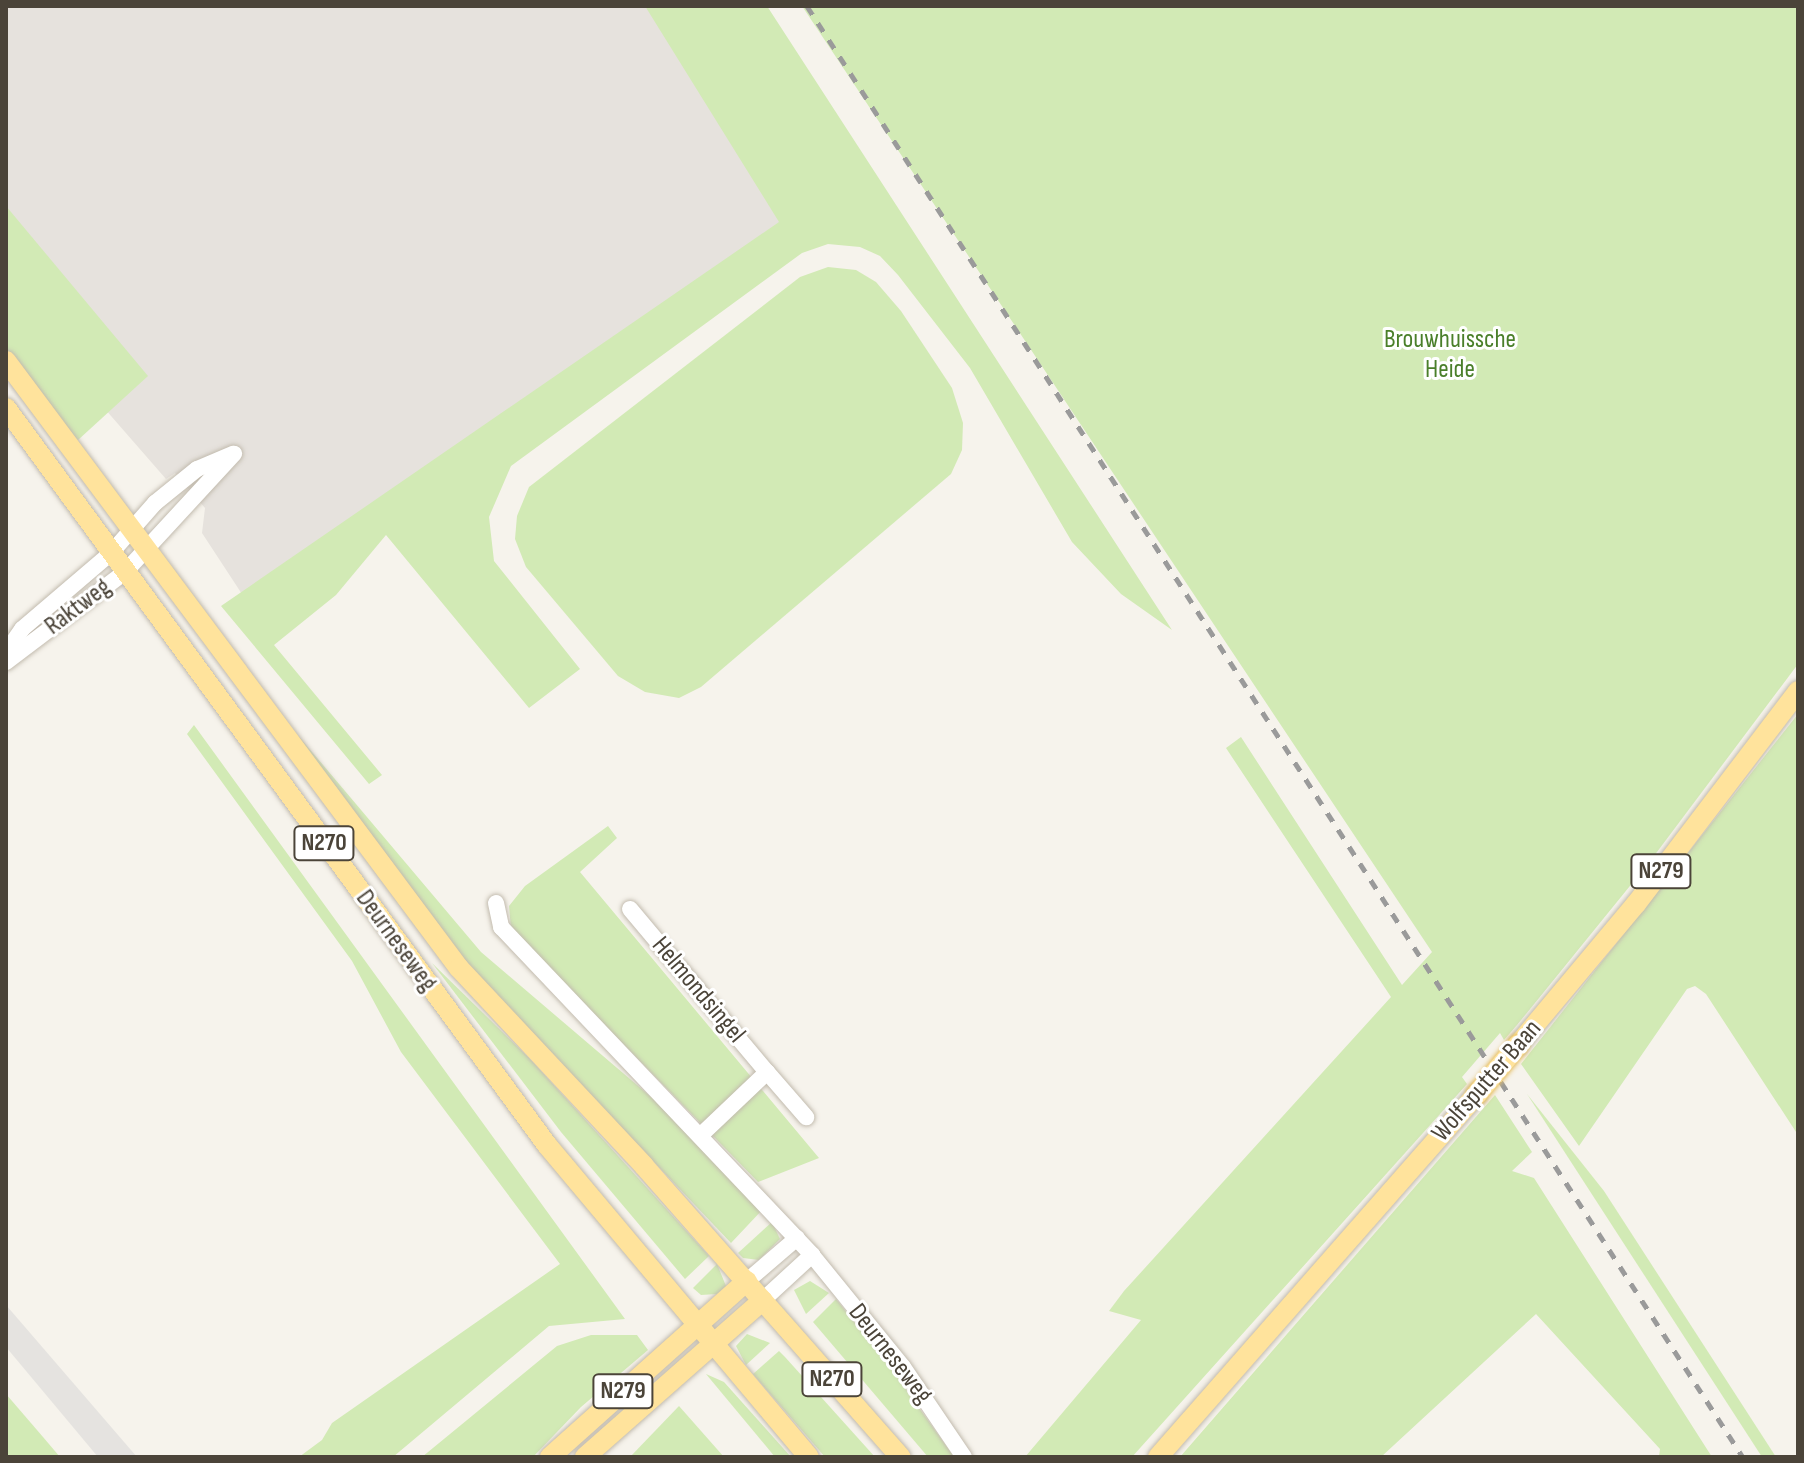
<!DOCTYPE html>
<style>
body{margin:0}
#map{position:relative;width:1804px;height:1463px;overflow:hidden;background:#f6f3ec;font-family:"Sofia Sans Condensed",sans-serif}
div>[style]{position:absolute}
.industrial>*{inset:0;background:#e6e2dd}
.green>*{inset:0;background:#d2eab5}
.parking>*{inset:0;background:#e5e3e0}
.roads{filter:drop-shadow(0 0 2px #c2bbae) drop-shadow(0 0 2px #c2bbae)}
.minor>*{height:16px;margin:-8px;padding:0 8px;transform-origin:8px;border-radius:8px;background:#fff}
.major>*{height:20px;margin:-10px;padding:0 10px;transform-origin:10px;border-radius:10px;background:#ffe39c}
.rail>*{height:5px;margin-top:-2.5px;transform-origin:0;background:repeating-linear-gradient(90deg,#9a9a9a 0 10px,transparent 0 20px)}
.bridges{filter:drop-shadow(0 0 2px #e6c16a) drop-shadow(0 0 2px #e6c16a)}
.major-bridge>*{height:20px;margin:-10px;padding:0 10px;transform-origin:10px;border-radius:10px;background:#ffe39c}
span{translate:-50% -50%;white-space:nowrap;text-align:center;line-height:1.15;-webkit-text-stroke:6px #fff;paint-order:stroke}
.shield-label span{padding:2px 6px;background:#fff;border:2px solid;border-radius:6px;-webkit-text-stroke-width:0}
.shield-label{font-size:24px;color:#4b4439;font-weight:700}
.park-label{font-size:26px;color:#4a7f2a}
.street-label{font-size:26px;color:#4b4439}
.frame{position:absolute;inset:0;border:8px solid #4b4439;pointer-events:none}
</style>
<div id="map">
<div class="industrial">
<i style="clip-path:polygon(6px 6px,743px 6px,862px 193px,259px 620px,202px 533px,205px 508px,175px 473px,166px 479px,91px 393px,6px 276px)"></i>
</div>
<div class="green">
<i style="clip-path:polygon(645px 6px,767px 6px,1172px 630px,1121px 594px,1072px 542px,970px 368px,898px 275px,880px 256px,860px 247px,828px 244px,802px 253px,511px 466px,489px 517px,494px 561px,580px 669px,529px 708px,386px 535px,336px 595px,274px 645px,382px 775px,369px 784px,221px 606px,779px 222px)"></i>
<i style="clip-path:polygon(802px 6px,1798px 6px,1798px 664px,1651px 860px,1517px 1025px,1504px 1040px,1500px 1033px,1462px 1077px,1467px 1084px,1132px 1457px,1025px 1457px,1141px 1320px,1109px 1311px,1124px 1291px,1391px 997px,1226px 748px,1241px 737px,1402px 985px,1432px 952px)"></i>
<i style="clip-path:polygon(6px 206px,148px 376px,78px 440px,6px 357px)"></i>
<i style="clip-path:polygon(828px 267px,856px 270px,876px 282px,901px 311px,952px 388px,963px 423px,962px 450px,951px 474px,701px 687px,679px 698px,645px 692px,618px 676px,526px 567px,515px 539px,517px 516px,529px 487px,800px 277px)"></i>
<i style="clip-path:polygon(1798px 714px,1798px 1135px,1706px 994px,1695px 986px,1687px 989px,1579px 1146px,1521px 1064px)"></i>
<i style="clip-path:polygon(194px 725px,625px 1319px,549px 1326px,393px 1457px,299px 1457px,322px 1440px,332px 1423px,560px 1264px,401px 1052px,352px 961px,187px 734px)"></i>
<i style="clip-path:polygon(296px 733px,481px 952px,657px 1102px,764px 1208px,731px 1243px,469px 967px)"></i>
<i style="clip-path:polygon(608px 826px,617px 838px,580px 872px,819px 1158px,758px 1182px,511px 929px,509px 906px,525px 886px)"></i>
<i style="clip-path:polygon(432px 963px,530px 1059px,709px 1256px,685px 1279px,561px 1132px)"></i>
<i style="clip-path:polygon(1527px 1094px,1604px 1191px,1776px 1457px,1762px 1457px)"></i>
<i style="clip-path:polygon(1495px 1095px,1532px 1152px,1512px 1171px,1534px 1178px,1712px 1457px,1659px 1457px,1660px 1449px,1536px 1314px,1381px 1457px,1180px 1457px)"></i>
<i style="clip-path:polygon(772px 1222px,780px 1239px,759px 1260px,743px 1258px,738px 1253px)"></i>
<i style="clip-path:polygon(717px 1264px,726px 1286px,717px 1294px,701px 1295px,693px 1288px)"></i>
<i style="clip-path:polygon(810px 1281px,829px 1293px,806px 1314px,794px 1290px)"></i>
<i style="clip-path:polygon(836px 1299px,890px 1367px,954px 1457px,928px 1457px,813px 1322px)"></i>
<i style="clip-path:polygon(747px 1334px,770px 1343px,746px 1365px,736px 1346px)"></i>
<i style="clip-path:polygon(591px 1335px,637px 1335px,648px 1350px,581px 1407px,533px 1457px,422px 1457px,557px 1346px)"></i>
<i style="clip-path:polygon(779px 1351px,785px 1357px,875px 1457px,825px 1457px,753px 1374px)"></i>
<i style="clip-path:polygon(706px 1374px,724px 1382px,791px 1457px,775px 1457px)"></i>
<i style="clip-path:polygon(6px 1394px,43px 1437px,60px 1457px,6px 1457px)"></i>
<i style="clip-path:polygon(679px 1406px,724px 1457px,630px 1457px)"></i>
</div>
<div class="parking">
<i style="clip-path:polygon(6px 1305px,137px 1457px,98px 1457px,6px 1347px)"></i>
</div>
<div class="roads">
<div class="minor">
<i style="left:6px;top:652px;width:28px;rotate:-55deg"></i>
<i style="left:22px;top:629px;width:117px;rotate:-40.5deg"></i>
<i style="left:111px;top:553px;width:67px;rotate:-48.7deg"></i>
<i style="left:155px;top:503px;width:54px;rotate:-39deg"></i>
<i style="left:197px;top:469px;width:39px;rotate:-23deg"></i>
<i style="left:6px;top:662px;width:149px;rotate:-37.1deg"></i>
<i style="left:125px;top:572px;width:161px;rotate:-47.3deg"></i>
<i style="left:496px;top:903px;width:25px;rotate:78deg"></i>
<i style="left:501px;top:927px;width:452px;rotate:46.5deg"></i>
<i style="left:812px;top:1255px;width:144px;rotate:50.9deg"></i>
<i style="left:903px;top:1367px;width:109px;rotate:55.9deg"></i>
<i style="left:630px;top:909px;width:213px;rotate:50deg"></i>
<i style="left:702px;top:1134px;width:90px;rotate:-43.6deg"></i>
<i style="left:767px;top:1072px;width:60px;rotate:49.1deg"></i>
<i style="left:747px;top:1281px;width:66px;rotate:-40.7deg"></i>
<i style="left:763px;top:1300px;width:67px;rotate:-42.6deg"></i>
</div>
<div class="major">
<i style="left:6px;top:361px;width:757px;rotate:53.27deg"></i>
<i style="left:459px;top:968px;width:271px;rotate:46.9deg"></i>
<i style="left:644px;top:1166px;width:388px;rotate:48.6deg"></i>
<i style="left:6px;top:408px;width:914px;rotate:53.72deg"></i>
<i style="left:547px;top:1145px;width:407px;rotate:50deg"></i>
<i style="left:1518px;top:1045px;width:184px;rotate:-50.1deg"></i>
<i style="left:1636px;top:904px;width:268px;rotate:-52.7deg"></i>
<i style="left:550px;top:1457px;width:264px;rotate:-41.8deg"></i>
<i style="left:585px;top:1457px;width:237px;rotate:-41.4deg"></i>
<i style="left:1158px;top:1457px;width:483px;rotate:-48.7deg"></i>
</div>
</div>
<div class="rail">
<i style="left:807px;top:6px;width:1727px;rotate:57.18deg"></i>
</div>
<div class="bridges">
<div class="major-bridge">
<i style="left:1477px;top:1094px;width:64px;rotate:-50.1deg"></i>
</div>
</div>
<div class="shield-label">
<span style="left:324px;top:843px">N270</span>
<span style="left:1661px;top:871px">N279</span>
<span style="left:832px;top:1379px">N270</span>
<span style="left:623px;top:1391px">N279</span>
</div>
<div class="park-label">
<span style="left:1450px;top:355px">Brouwhuissche<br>Heide</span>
</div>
<div class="street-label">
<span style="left:78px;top:607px;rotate:-37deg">Raktweg</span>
<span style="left:396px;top:941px;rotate:54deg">Deurneseweg</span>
<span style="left:698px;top:990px;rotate:50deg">Helmondsingel</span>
<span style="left:1487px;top:1081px;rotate:-49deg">Wolfsputter Baan</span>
<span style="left:890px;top:1354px;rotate:52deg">Deurneseweg</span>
</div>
<div class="frame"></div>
</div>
